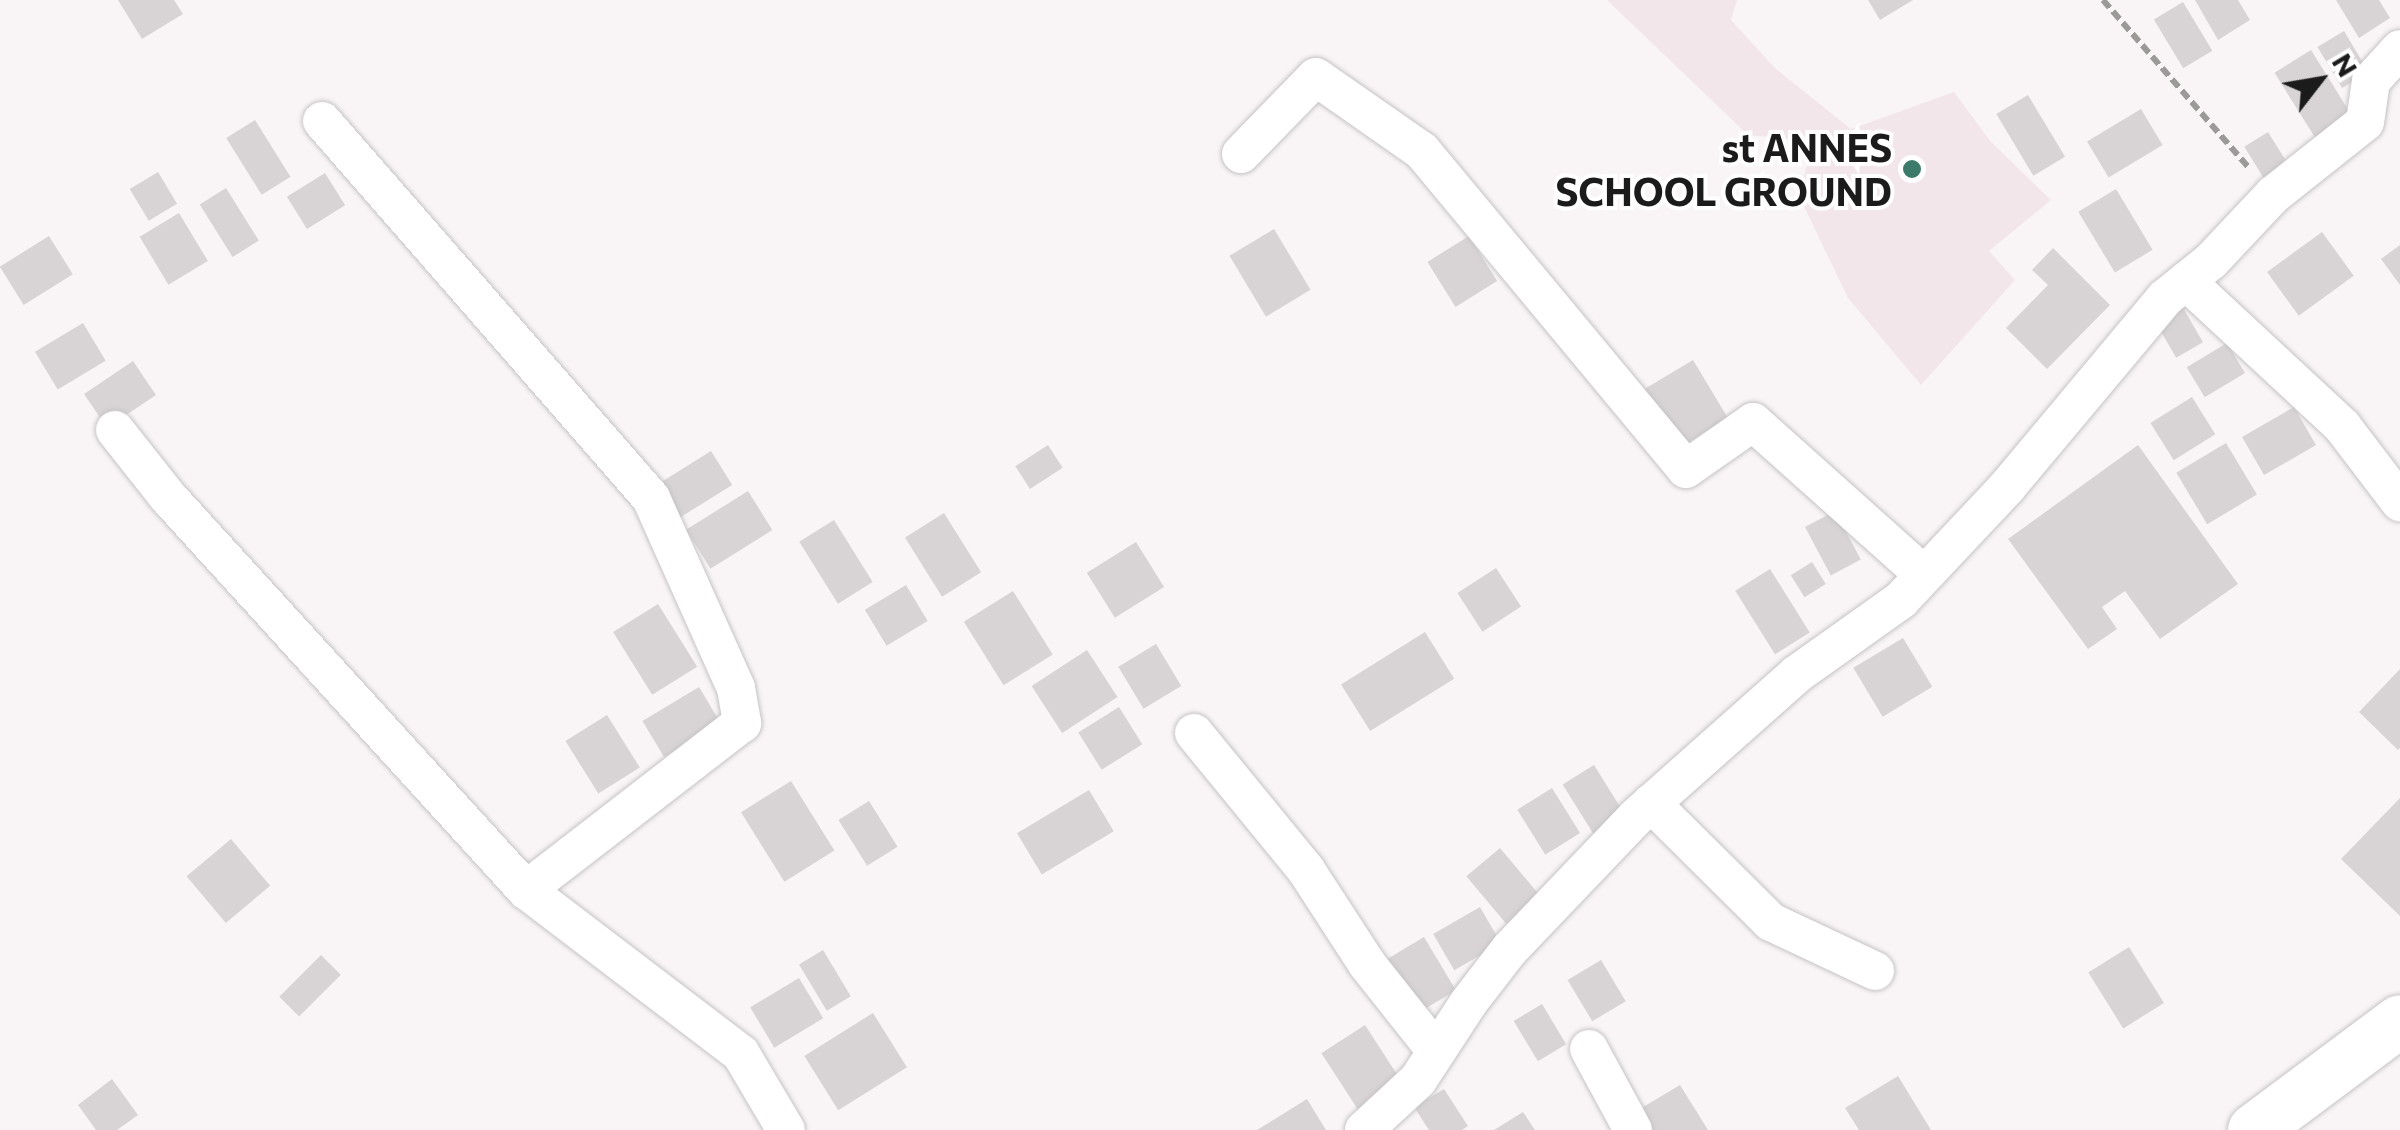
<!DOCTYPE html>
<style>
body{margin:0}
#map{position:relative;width:2400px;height:1130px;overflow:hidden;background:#f9f5f6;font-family:Commissioner,sans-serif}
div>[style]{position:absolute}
.built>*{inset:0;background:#f2e6ea}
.building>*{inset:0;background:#d8d4d6;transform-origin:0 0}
.path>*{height:6px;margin-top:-3px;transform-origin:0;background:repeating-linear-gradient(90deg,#9c9999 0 10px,transparent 0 15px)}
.roads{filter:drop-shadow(0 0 2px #c6c3c4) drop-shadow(0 0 2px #c6c3c4)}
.street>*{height:38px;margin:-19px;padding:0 19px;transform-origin:19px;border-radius:19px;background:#fff}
.secondary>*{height:52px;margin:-26px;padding:0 26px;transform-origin:26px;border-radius:26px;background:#fff}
.dots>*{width:28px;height:28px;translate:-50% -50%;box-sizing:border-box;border:5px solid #fff;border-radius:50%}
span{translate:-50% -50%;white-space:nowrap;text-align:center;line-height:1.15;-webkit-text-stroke:8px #fff;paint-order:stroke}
.poi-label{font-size:38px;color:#1c1b1b;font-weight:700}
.right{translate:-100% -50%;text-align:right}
.north{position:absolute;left:2270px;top:30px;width:100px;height:100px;-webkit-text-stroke:8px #fff;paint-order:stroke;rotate:59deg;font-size:28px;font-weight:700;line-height:40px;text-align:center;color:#1c1b1b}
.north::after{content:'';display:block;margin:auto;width:35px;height:45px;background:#1c1b1b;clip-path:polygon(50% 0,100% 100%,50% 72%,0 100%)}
</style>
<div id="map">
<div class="built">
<i style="clip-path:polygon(1607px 0,1737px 0,1731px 20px,1775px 68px,1851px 129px,1954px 92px,1991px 142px,2051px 200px,1989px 251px,2015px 280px,1921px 385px,1848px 298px,1799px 196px,1813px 141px,1748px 135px)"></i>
</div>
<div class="building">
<i style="clip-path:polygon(118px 0,174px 0,183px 14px,142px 39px)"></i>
<i style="clip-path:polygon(1868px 0,1913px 0,1880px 20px)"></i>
<i style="clip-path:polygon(2195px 0,2238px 0,2250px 20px,2218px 40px)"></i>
<i style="clip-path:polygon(2336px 0,2379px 0,2390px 18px,2359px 38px)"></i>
<i style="left:2183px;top:2px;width:57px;height:34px;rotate:59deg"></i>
<i style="left:2344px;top:31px;width:48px;height:31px;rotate:59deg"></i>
<i style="left:2311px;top:50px;width:81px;height:43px;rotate:58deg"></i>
<i style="left:2028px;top:95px;width:72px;height:37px;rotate:59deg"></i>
<i style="left:2141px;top:109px;width:42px;height:63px;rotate:59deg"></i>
<i style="left:255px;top:120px;width:67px;height:34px;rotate:58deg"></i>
<i style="left:2268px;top:132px;width:44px;height:28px;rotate:58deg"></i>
<i style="left:158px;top:172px;width:37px;height:33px;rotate:59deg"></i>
<i style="left:325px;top:173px;width:38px;height:45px;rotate:58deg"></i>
<i style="left:226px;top:188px;width:62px;height:31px;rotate:58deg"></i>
<i style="left:2116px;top:189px;width:71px;height:44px;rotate:59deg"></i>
<i style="left:179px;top:213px;width:56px;height:46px;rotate:59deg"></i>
<i style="left:1274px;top:229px;width:71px;height:52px;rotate:59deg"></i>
<i style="left:2322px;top:232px;width:54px;height:68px;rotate:54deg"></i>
<i style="left:49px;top:236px;width:45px;height:58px;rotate:58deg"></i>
<i style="left:1469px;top:236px;width:53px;height:49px;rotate:58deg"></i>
<i style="clip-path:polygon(2400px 245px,2400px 285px,2381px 259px)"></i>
<i style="clip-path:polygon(2053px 248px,2110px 305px,2047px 369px,2006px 328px,2048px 285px,2032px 270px)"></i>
<i style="left:2178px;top:299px;width:50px;height:31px;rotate:60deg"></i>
<i style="left:83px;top:323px;width:44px;height:56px;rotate:59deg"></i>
<i style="left:2227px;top:343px;width:35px;height:47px;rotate:59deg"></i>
<i style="left:1693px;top:360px;width:68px;height:58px;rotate:59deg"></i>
<i style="left:133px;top:361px;width:41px;height:59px;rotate:56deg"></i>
<i style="left:2192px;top:397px;width:44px;height:49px;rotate:58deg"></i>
<i style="left:2294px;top:407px;width:44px;height:60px;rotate:60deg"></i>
<i style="left:2226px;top:443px;width:60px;height:58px;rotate:59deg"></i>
<i style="left:1048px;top:445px;width:27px;height:39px;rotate:57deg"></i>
<i style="clip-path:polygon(2138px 445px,2238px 584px,2160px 639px,2125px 591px,2102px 607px,2117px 629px,2088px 649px,2008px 539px)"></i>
<i style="left:711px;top:451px;width:40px;height:65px;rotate:58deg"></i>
<i style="left:748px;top:491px;width:46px;height:73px;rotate:58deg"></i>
<i style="left:1835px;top:511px;width:55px;height:34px;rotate:62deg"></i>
<i style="left:944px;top:513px;width:70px;height:46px;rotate:58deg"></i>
<i style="left:834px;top:520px;width:73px;height:41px;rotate:58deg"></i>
<i style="left:1136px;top:542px;width:53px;height:58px;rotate:58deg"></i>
<i style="left:1812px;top:562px;width:26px;height:25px;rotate:58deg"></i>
<i style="left:1496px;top:568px;width:46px;height:46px;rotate:57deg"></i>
<i style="left:1770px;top:569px;width:75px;height:41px;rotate:58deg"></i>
<i style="left:906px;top:585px;width:42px;height:48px;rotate:59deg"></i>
<i style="left:1013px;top:591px;width:75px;height:58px;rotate:58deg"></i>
<i style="left:658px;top:604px;width:74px;height:53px;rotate:58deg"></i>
<i style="left:1425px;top:632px;width:55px;height:99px;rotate:58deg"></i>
<i style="left:1903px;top:638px;width:57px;height:58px;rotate:59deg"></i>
<i style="left:1156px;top:644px;width:49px;height:44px;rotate:59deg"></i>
<i style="left:1087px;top:650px;width:56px;height:66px;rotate:57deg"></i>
<i style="clip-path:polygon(2400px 669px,2400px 748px,2398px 750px,2359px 712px)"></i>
<i style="left:699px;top:687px;width:42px;height:66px;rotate:59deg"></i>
<i style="left:1119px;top:707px;width:44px;height:48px;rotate:58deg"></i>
<i style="left:607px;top:715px;width:62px;height:49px;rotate:58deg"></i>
<i style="left:1594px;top:765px;width:62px;height:37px;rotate:58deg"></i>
<i style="left:791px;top:781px;width:82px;height:59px;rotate:58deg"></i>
<i style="left:1552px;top:788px;width:53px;height:41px;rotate:58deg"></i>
<i style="left:1089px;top:790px;width:48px;height:84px;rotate:59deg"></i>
<i style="clip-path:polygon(2400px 798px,2400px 916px,2341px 859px)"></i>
<i style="left:869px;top:801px;width:54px;height:36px;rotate:58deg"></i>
<i style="left:231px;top:839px;width:61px;height:58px;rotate:50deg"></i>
<i style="left:1500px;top:848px;width:62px;height:44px;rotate:50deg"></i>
<i style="left:1480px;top:907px;width:42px;height:54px;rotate:60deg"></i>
<i style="left:1424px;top:937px;width:62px;height:54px;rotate:59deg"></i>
<i style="left:2129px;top:947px;width:66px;height:48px;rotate:58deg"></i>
<i style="left:823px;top:950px;width:54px;height:28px;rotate:59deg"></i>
<i style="left:321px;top:955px;width:28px;height:59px;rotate:45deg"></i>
<i style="left:1601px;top:960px;width:48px;height:39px;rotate:59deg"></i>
<i style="left:799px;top:978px;width:47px;height:57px;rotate:59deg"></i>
<i style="left:1542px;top:1004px;width:47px;height:33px;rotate:59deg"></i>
<i style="left:873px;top:1013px;width:64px;height:81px;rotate:58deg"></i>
<i style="left:1365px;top:1025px;width:70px;height:52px;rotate:57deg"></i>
<i style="clip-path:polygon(1898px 1076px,1931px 1130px,1859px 1130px,1845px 1108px)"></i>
<i style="clip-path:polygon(112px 1079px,138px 1115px,117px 1130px,96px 1130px,78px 1105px)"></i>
<i style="clip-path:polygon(1680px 1085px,1708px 1130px,1644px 1130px,1633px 1113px)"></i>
<i style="clip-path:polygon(1444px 1089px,1468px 1126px,1462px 1130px,1429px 1130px,1414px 1107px)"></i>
<i style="clip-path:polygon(1307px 1099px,1326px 1130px,1257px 1130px)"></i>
<i style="clip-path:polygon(1523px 1112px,1535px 1130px,1494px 1130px)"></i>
</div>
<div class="path">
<i style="left:2103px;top:0;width:224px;rotate:49deg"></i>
</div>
<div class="roads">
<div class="street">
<i style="left:322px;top:121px;width:500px;rotate:48.89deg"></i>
<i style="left:651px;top:498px;width:208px;rotate:65.9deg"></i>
<i style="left:736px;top:688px;width:36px;rotate:80deg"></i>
<i style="left:742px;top:723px;width:273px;rotate:142.3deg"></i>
<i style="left:1241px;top:154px;width:107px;rotate:-45.8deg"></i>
<i style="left:1316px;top:77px;width:129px;rotate:34.9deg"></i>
<i style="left:1422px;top:151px;width:413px;rotate:50.3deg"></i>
<i style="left:1686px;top:469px;width:82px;rotate:-35deg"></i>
<i style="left:1753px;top:422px;width:229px;rotate:41.8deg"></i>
<i style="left:2186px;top:281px;width:213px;rotate:42.9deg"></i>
<i style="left:2342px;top:426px;width:96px;rotate:52.7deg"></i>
<i style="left:115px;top:430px;width:85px;rotate:51.7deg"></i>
<i style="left:168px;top:497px;width:532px;rotate:47.67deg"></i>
<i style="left:526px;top:890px;width:270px;rotate:37.3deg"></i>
<i style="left:741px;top:1054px;width:88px;rotate:59.4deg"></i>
<i style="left:1194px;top:733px;width:177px;rotate:50.7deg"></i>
<i style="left:1306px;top:870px;width:112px;rotate:57deg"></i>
<i style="left:1367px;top:964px;width:111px;rotate:51.6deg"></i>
<i style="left:1651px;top:803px;width:169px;rotate:44.8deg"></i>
<i style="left:1771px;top:922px;width:115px;rotate:25.2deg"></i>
<i style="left:1589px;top:1049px;width:92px;rotate:61.5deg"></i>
<i style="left:1364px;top:1130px;width:74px;rotate:-42.8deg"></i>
<i style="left:1418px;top:1080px;width:93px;rotate:-56.8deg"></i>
<i style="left:1469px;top:1002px;width:67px;rotate:-52.3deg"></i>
<i style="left:1510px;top:949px;width:182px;rotate:-46.3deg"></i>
<i style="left:1636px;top:817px;width:215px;rotate:-41.6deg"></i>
<i style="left:1797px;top:674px;width:128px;rotate:-35.4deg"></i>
<i style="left:1901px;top:600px;width:155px;rotate:-46.8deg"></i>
<i style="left:2007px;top:487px;width:246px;rotate:-50.1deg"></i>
<i style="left:2165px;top:298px;width:59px;rotate:-38.8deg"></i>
<i style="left:2211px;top:261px;width:91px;rotate:-46.8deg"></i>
<i style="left:2273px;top:195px;width:117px;rotate:-38.4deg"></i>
<i style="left:2365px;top:122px;width:41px;rotate:-81.7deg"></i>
<i style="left:2371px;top:81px;width:43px;rotate:-47.8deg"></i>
</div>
<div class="secondary">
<i style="left:2254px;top:1130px;width:182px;rotate:-36.7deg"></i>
</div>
</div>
<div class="dots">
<i style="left:1912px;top:169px;background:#3c7b69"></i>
</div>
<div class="poi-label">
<span class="right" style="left:1892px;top:169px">st ANNES<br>SCHOOL GROUND</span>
</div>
<div class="north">N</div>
</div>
